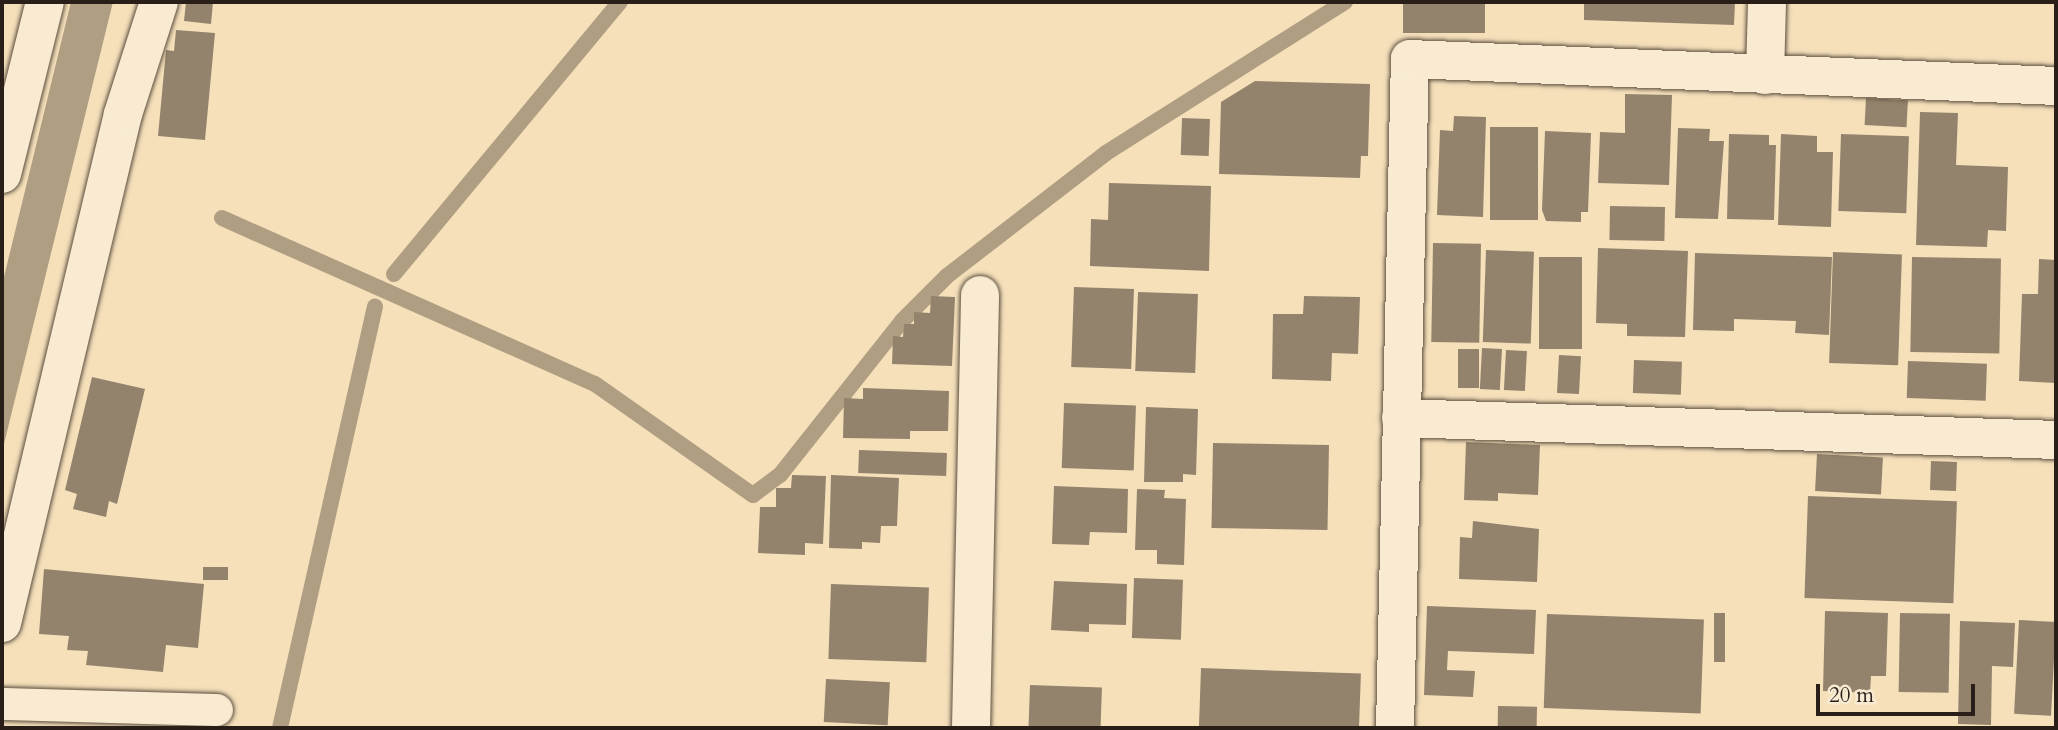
<!DOCTYPE html>
<style>
body{margin:0}
#map{position:relative;width:2058px;height:730px;overflow:hidden;background:#f5e0ba;font-family:Cardo,serif}
div>[style]{position:absolute}
.water>*{inset:0;background:#b09e83}
.stream>*{height:16px;margin:-8px;padding:0 8px;transform-origin:8px;border-radius:8px;background:#b09e83}
.building>*{inset:0;background:#93836c;transform-origin:0 0}
.roads{filter:drop-shadow(0 0 2px #5c4e40) drop-shadow(0 0 2px #5c4e40)}
.lane>*{height:32px;margin:-16px;padding:0 16px;transform-origin:16px;border-radius:16px;background:#f8ebd2}
.street>*{height:38px;margin:-19px;padding:0 19px;transform-origin:19px;border-radius:19px;background:#f8ebd2}
span{translate:-50% -50%;white-space:nowrap;text-align:center;line-height:1.15;-webkit-text-stroke:5px #f8ebd2;paint-order:stroke}
.frame{position:absolute;inset:0;border:4px solid #291e18;pointer-events:none}
.scale{position:absolute;left:1816px;top:684px;width:159px;height:32px;box-sizing:border-box;border:4px solid #291e18;border-top:0;padding-left:9px;font-size:21px;line-height:24px;white-space:nowrap;color:#291e18;-webkit-text-stroke:5px #f8ebd2;paint-order:stroke}
</style>
<div id="map">
<div class="water">
<i style="clip-path:polygon(71px 2px,113px 2px,2px 452px,2px 285px)"></i>
</div>
<div class="stream">
<i style="left:222px;top:218px;width:408px;rotate:24deg"></i>
<i style="left:595px;top:384px;width:193px;rotate:35.1deg"></i>
<i style="left:753px;top:495px;width:34px;rotate:-37deg"></i>
<i style="left:780px;top:475px;width:196px;rotate:-51.6deg"></i>
<i style="left:902px;top:321px;width:64px;rotate:-45deg"></i>
<i style="left:947px;top:276px;width:201px;rotate:-37.7deg"></i>
<i style="left:1106px;top:153px;width:283px;rotate:-32.3deg"></i>
<i style="left:394px;top:274px;width:354px;rotate:-50.3deg"></i>
<i style="left:280px;top:728px;width:432px;rotate:-77.3deg"></i>
</div>
<div class="building">
<i style="clip-path:polygon(186px 2px,213px 2px,211px 24px,184px 21px)"></i>
<i style="left:1403px;top:2px;width:82px;height:31px"></i>
<i style="clip-path:polygon(1584px 2px,1735px 2px,1734px 25px,1584px 20px)"></i>
<i style="clip-path:polygon(176px 30px,215px 33px,205px 140px,158px 136px,166px 50px,174px 51px)"></i>
<i style="clip-path:polygon(1255px 81px,1370px 84px,1368px 156px,1361px 156px,1360px 178px,1219px 174px,1221px 102px)"></i>
<i style="clip-path:polygon(1625px 94px,1672px 95px,1669px 185px,1598px 183px,1600px 132px,1625px 133px)"></i>
<i style="left:1866px;top:98px;width:42px;height:27px;rotate:3deg"></i>
<i style="clip-path:polygon(1920px 112px,1958px 113px,1956px 165px,2008px 167px,2006px 231px,1988px 230px,1987px 247px,1916px 245px)"></i>
<i style="clip-path:polygon(1454px 116px,1486px 117px,1483px 217px,1437px 215px,1440px 130px,1453px 131px)"></i>
<i style="left:1182px;top:118px;width:28px;height:37px;rotate:2deg"></i>
<i style="left:1490px;top:127px;width:48px;height:93px"></i>
<i style="clip-path:polygon(1678px 128px,1710px 129px,1709px 141px,1724px 141px,1718px 219px,1675px 218px)"></i>
<i style="clip-path:polygon(1545px 131px,1591px 133px,1588px 212px,1581px 212px,1581px 222px,1546px 221px,1542px 210px)"></i>
<i style="clip-path:polygon(1729px 134px,1769px 135px,1769px 145px,1776px 145px,1774px 220px,1727px 219px)"></i>
<i style="clip-path:polygon(1781px 134px,1817px 136px,1817px 152px,1833px 152px,1831px 227px,1778px 225px)"></i>
<i style="left:1841px;top:134px;width:68px;height:77px;rotate:2deg"></i>
<i style="clip-path:polygon(1109px 183px,1211px 186px,1209px 271px,1090px 266px,1091px 219px,1108px 220px)"></i>
<i style="left:1610px;top:206px;width:55px;height:34px;rotate:1deg"></i>
<i style="left:1433px;top:243px;width:48px;height:99px;rotate:1deg"></i>
<i style="clip-path:polygon(1598px 248px,1688px 251px,1685px 337px,1627px 336px,1627px 324px,1596px 323px)"></i>
<i style="left:1486px;top:250px;width:48px;height:92px;rotate:2deg"></i>
<i style="left:1833px;top:252px;width:69px;height:111px;rotate:2deg"></i>
<i style="clip-path:polygon(1695px 253px,1832px 257px,1829px 335px,1795px 333px,1796px 321px,1734px 319px,1734px 331px,1693px 330px)"></i>
<i style="left:1539px;top:257px;width:43px;height:92px"></i>
<i style="left:1912px;top:257px;width:89px;height:95px;rotate:1deg"></i>
<i style="clip-path:polygon(2039px 259px,2056px 260px,2056px 383px,2019px 381px,2022px 294px,2038px 294px)"></i>
<i style="left:1074px;top:287px;width:60px;height:80px;rotate:2deg"></i>
<i style="left:1138px;top:292px;width:60px;height:79px;rotate:2deg"></i>
<i style="clip-path:polygon(931px 296px,955px 297px,952px 366px,892px 364px,893px 336px,903px 337px,904px 324px,914px 324px,914px 312px,930px 313px)"></i>
<i style="clip-path:polygon(1304px 296px,1360px 297px,1358px 354px,1332px 353px,1331px 381px,1272px 379px,1273px 314px,1303px 314px)"></i>
<i style="left:1482px;top:348px;width:20px;height:41px;rotate:3deg"></i>
<i style="left:1458px;top:349px;width:21px;height:39px"></i>
<i style="left:1506px;top:350px;width:21px;height:40px;rotate:3deg"></i>
<i style="left:1559px;top:355px;width:22px;height:38px;rotate:3deg"></i>
<i style="left:1634px;top:360px;width:48px;height:33px;rotate:2deg"></i>
<i style="left:1908px;top:361px;width:79px;height:37px;rotate:2deg"></i>
<i style="clip-path:polygon(92px 377px,145px 389px,117px 504px,109px 501px,106px 517px,73px 509px,77px 494px,65px 490px)"></i>
<i style="clip-path:polygon(863px 388px,949px 391px,948px 431px,910px 431px,910px 439px,843px 438px,844px 398px,863px 399px)"></i>
<i style="left:1064px;top:403px;width:72px;height:65px;rotate:2deg"></i>
<i style="clip-path:polygon(1146px 407px,1198px 409px,1196px 475px,1183px 474px,1183px 482px,1144px 482px)"></i>
<i style="clip-path:polygon(1466px 442px,1540px 445px,1538px 495px,1498px 493px,1498px 501px,1464px 500px)"></i>
<i style="left:1213px;top:443px;width:116px;height:85px;rotate:1deg"></i>
<i style="left:859px;top:450px;width:88px;height:23px;rotate:2deg"></i>
<i style="left:1817px;top:454px;width:66px;height:37px;rotate:3deg"></i>
<i style="left:1931px;top:461px;width:26px;height:29px;rotate:2deg"></i>
<i style="clip-path:polygon(792px 475px,826px 476px,823px 544px,805px 543px,805px 555px,758px 553px,760px 507px,776px 507px,776px 488px,791px 488px)"></i>
<i style="clip-path:polygon(831px 475px,899px 478px,897px 526px,881px 526px,880px 543px,862px 542px,862px 549px,829px 548px)"></i>
<i style="clip-path:polygon(1054px 486px,1128px 489px,1127px 533px,1090px 532px,1089px 545px,1052px 544px)"></i>
<i style="clip-path:polygon(1137px 489px,1165px 490px,1164px 498px,1186px 499px,1184px 565px,1157px 564px,1157px 550px,1135px 550px)"></i>
<i style="left:1808px;top:496px;width:149px;height:102px;rotate:2deg"></i>
<i style="clip-path:polygon(1473px 521px,1539px 529px,1537px 582px,1459px 579px,1460px 537px,1472px 538px)"></i>
<i style="left:203px;top:567px;width:25px;height:13px"></i>
<i style="clip-path:polygon(44px 569px,204px 584px,198px 648px,166px 645px,163px 672px,86px 665px,88px 651px,67px 650px,69px 636px,39px 634px)"></i>
<i style="left:1134px;top:578px;width:49px;height:60px;rotate:2deg"></i>
<i style="clip-path:polygon(1054px 581px,1127px 584px,1126px 625px,1089px 624px,1089px 632px,1051px 630px)"></i>
<i style="left:831px;top:584px;width:98px;height:75px;rotate:2deg"></i>
<i style="clip-path:polygon(1427px 606px,1536px 610px,1534px 654px,1448px 651px,1447px 670px,1475px 671px,1473px 697px,1424px 695px)"></i>
<i style="clip-path:polygon(1825px 611px,1888px 613px,1886px 676px,1871px 676px,1870px 693px,1823px 691px)"></i>
<i style="left:1714px;top:613px;width:11px;height:49px"></i>
<i style="left:1900px;top:613px;width:50px;height:79px;rotate:1deg"></i>
<i style="left:1547px;top:614px;width:157px;height:94px;rotate:2deg"></i>
<i style="left:2019px;top:620px;width:37px;height:94px;rotate:3deg"></i>
<i style="clip-path:polygon(1960px 621px,2015px 623px,2013px 667px,1992px 666px,1991px 725px,1958px 724px)"></i>
<i style="left:1201px;top:668px;width:160px;height:60px;rotate:2deg"></i>
<i style="left:826px;top:679px;width:64px;height:43px;rotate:3deg"></i>
<i style="left:1030px;top:685px;width:72px;height:43px;rotate:2deg"></i>
<i style="left:1498px;top:706px;width:39px;height:22px;rotate:1deg"></i>
</div>
<div class="roads">
<div class="lane">
<i style="left:2px;top:704px;width:215px;rotate:1.6deg"></i>
</div>
<div class="street">
<i style="left:1765px;top:75px;width:73px;rotate:-88.4deg"></i>
<i style="left:2px;top:174px;width:177px;rotate:-76deg"></i>
<i style="left:1401px;top:418px;width:655px;rotate:1.92deg"></i>
<i style="left:2px;top:623px;width:523px;rotate:-76.63deg"></i>
<i style="left:123px;top:114px;width:118px;rotate:-72.2deg"></i>
<i style="left:971px;top:728px;width:433px;rotate:-88.8deg"></i>
<i style="left:1395px;top:728px;width:669px;rotate:-88.72deg"></i>
<i style="left:1410px;top:59px;width:647px;rotate:2.39deg"></i>
</div>
</div>
<div class="frame"></div>
<div class="scale">20 m</div>
</div>
